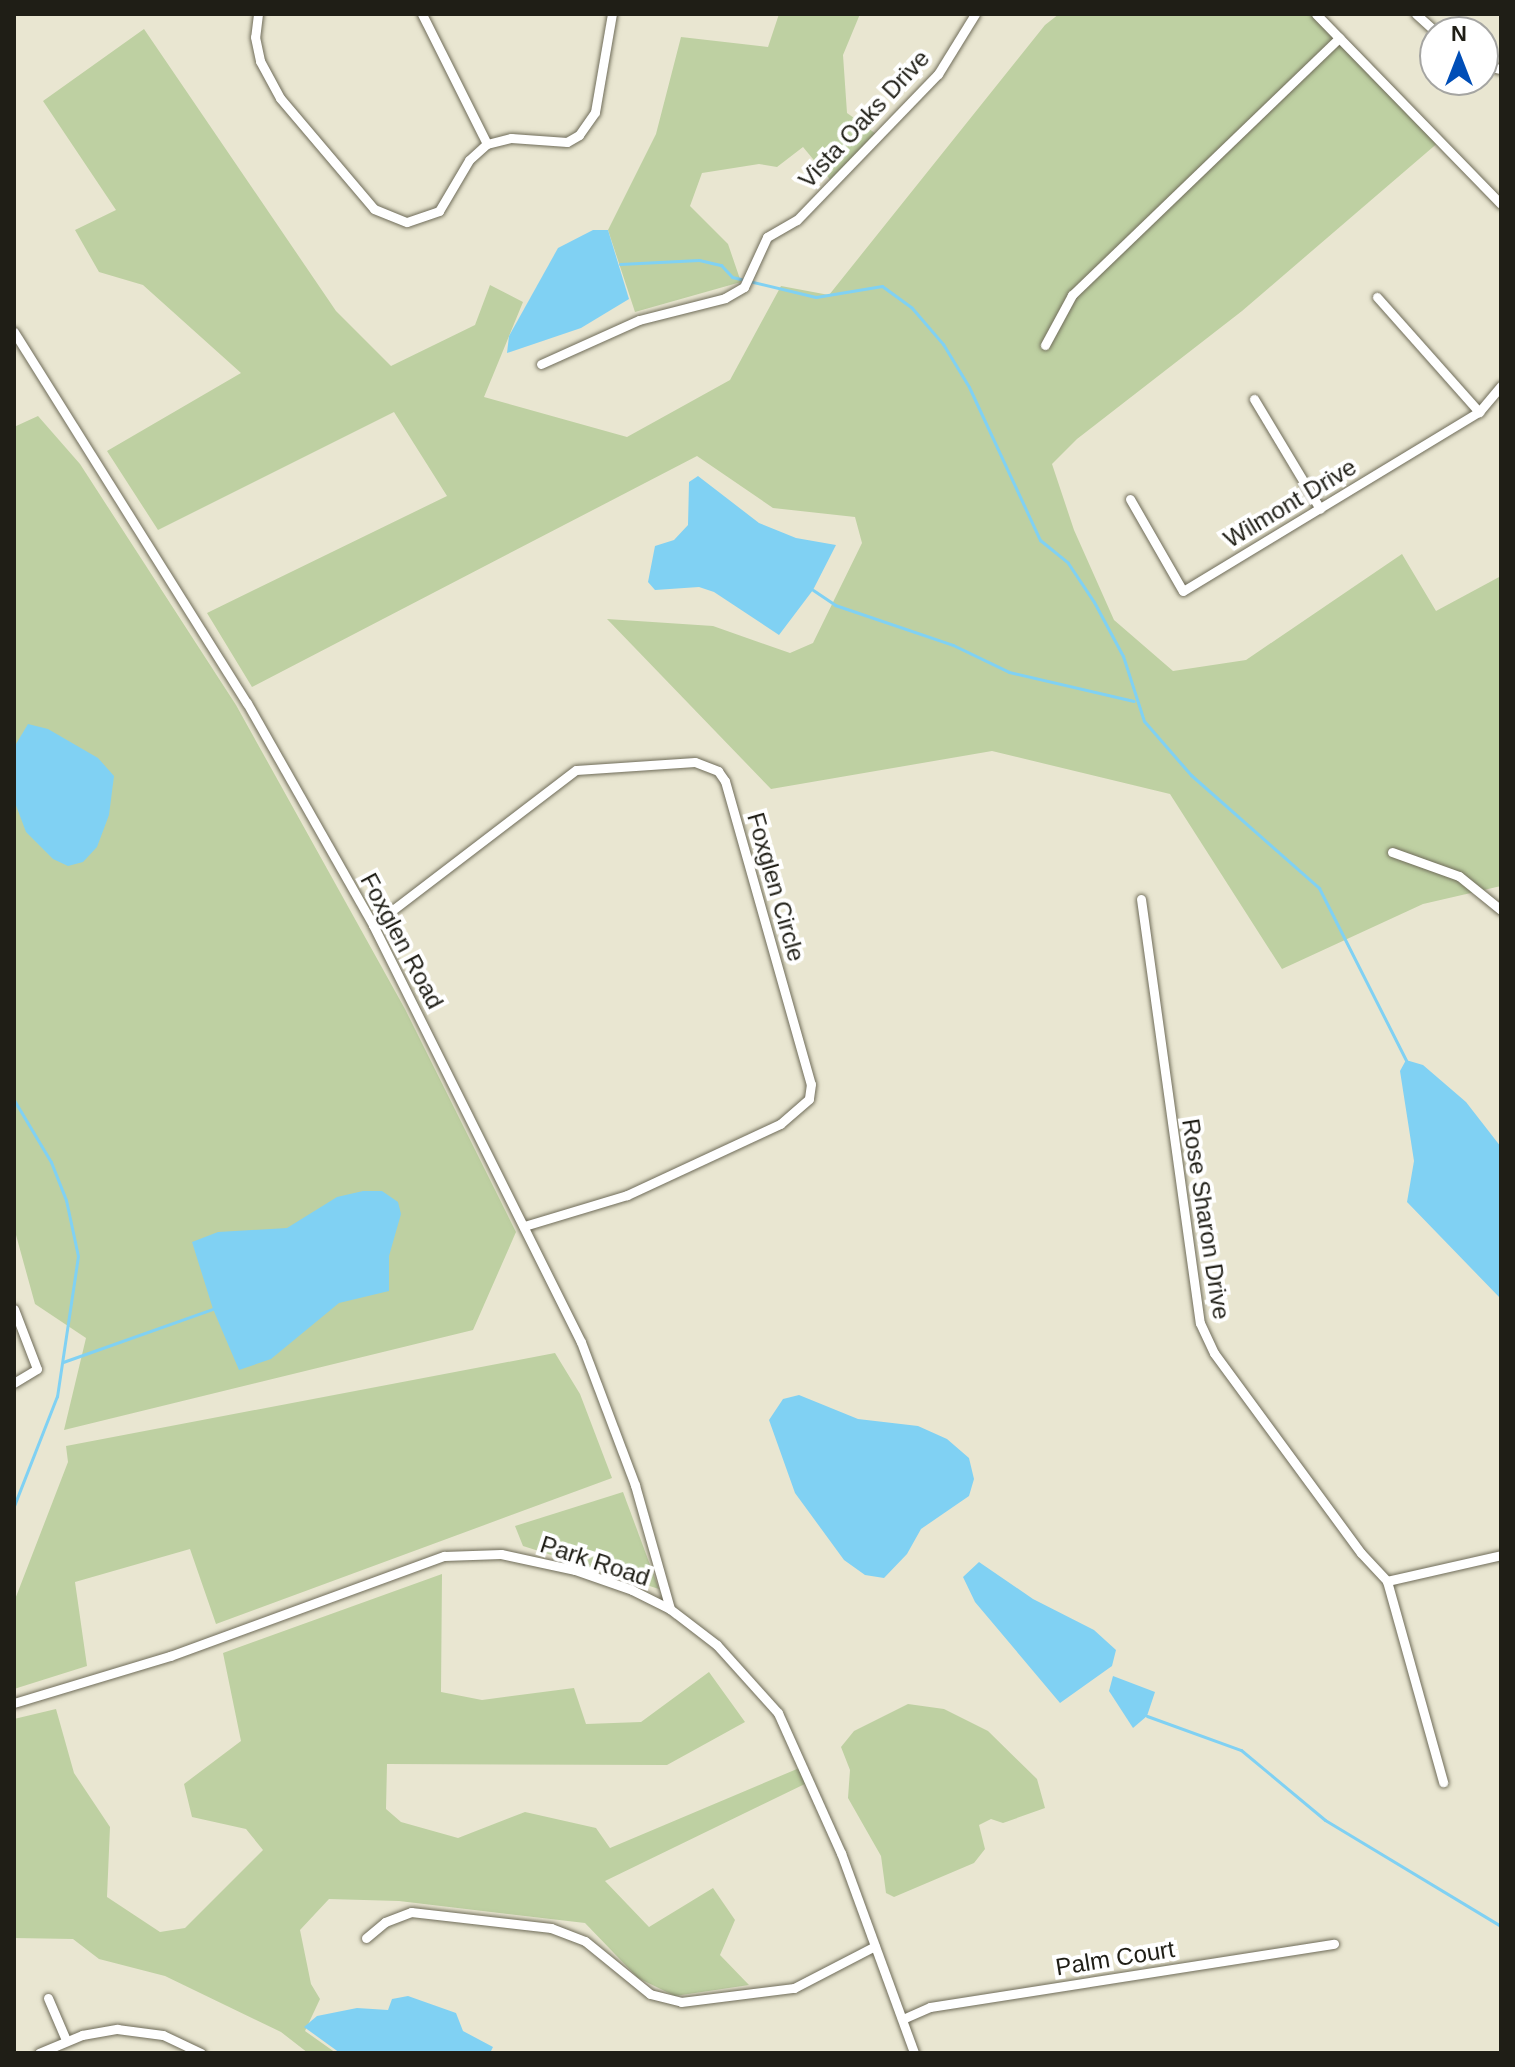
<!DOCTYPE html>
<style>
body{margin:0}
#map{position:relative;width:1515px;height:2067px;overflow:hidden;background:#e9e6d1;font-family:Arial,sans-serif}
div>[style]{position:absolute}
.green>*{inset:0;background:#bed0a2}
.water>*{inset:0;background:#80d1f3}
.stream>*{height:3px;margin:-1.5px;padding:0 1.5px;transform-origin:1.5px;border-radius:1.5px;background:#80d1f3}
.roads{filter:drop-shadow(0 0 2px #6f6c59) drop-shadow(0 0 2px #6f6c59)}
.minor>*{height:9px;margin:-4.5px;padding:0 4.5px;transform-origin:4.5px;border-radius:4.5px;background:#fff}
span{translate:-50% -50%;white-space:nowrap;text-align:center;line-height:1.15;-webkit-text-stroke:8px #fff;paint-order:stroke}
.street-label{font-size:24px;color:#1f1e16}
.frame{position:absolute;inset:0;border:16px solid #1f1e16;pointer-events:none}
.north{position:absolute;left:1419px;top:16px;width:80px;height:80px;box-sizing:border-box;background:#fff;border:2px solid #a5a5a2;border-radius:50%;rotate:0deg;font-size:22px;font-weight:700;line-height:32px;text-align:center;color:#1f1e16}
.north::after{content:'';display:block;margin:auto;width:28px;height:36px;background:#004eb7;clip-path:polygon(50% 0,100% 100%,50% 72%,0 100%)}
</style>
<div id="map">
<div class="green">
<i style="clip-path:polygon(779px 14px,860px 14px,843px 55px,847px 113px,879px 136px,833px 183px,803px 147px,777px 167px,759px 164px,702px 173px,690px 206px,728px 244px,741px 282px,635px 312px,608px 230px,656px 134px,681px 37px,768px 47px)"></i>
<i style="clip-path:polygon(1059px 14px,1316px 14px,1440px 141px,1242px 311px,1077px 439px,1052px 464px,1074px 530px,1114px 620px,1173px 671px,1246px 660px,1402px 554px,1436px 611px,1501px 576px,1501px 886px,1423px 904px,1282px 969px,1170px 794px,992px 751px,771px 789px,607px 619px,713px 626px,790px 653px,813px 643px,862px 543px,855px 517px,773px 508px,697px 456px,252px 687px,207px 613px,447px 496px,394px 412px,158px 530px,107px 451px,241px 373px,143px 285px,99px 272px,75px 230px,116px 210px,43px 101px,144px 29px,336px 311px,391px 366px,475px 325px,490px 285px,523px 302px,484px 397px,627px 437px,730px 380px,781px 286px,829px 295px,1045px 25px)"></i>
<i style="clip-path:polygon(38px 416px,80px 464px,236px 705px,405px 1009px,516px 1232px,473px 1330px,64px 1430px,86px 1338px,35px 1304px,16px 1235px,14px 1207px,14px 427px)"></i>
<i style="clip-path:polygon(555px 1353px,580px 1394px,612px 1478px,216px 1624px,190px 1549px,75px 1582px,87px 1666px,14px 1689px,14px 1602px,68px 1462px,66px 1446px)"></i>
<i style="clip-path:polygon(623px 1492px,659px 1589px,523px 1546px,515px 1526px)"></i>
<i style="clip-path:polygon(442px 1574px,441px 1692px,482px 1700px,574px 1688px,586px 1724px,641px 1722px,709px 1672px,745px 1722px,667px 1765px,387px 1764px,386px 1809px,401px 1822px,458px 1838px,525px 1812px,596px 1828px,610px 1848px,804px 1766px,811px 1781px,605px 1881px,649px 1927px,713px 1888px,735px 1920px,720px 1955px,749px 1985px,675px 1996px,638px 1978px,585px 1923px,399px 1901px,329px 1899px,300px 1930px,311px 1984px,320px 1999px,305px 2031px,336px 2053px,308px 2053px,281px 2032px,165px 1976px,99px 1959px,73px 1939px,14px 1938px,14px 1719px,56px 1709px,74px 1773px,110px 1827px,107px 1897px,160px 1932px,185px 1928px,263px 1850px,246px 1829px,192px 1817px,184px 1784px,241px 1741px,223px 1653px)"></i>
<i style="clip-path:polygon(908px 1704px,944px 1709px,988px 1731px,1037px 1779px,1045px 1808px,1003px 1823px,991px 1819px,979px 1825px,985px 1849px,974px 1863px,894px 1897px,886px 1893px,881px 1856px,848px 1798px,850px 1770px,841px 1747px,854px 1731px)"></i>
</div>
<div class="water">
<i style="clip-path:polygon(593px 230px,608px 230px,629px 299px,581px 328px,507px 353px,509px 336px,558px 248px)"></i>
<i style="clip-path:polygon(698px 476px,759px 523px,796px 538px,836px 545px,813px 590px,779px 635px,714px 592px,699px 587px,655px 590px,648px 582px,655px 546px,674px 540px,688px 525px,689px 482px)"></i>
<i style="clip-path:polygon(28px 724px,48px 729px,98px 758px,114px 776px,109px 815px,97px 847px,83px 862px,68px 866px,53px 859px,26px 832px,14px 800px,14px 776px,16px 744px)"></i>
<i style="clip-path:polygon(1406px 1060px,1423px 1065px,1466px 1102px,1501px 1147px,1501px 1299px,1407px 1202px,1414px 1161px,1400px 1071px)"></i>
<i style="clip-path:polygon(363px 1191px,382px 1191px,398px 1202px,401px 1214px,389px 1256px,389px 1291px,339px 1303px,271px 1359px,239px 1370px,213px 1309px,192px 1242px,218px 1232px,287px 1228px,337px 1197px)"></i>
<i style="clip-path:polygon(799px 1395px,858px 1419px,918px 1426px,947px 1439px,969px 1458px,974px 1479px,969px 1496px,921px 1529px,907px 1554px,884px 1578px,865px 1575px,844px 1560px,795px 1493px,769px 1420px,783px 1399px)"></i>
<i style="clip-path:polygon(979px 1562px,1033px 1599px,1094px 1630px,1116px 1650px,1112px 1666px,1060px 1703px,975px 1602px,963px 1577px)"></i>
<i style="clip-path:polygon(1113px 1676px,1155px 1692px,1147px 1716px,1133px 1728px,1109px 1691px)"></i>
<i style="clip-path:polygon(408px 1996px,456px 2013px,463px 2031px,493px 2047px,490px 2053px,340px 2053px,304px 2027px,317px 2016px,357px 2008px,388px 2010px,392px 1999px)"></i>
</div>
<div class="stream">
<i style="left:620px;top:264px;width:79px;rotate:-2.9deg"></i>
<i style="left:699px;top:260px;width:23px;rotate:13deg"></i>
<i style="left:721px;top:265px;width:16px;rotate:47deg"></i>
<i style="left:732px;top:277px;width:86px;rotate:13.4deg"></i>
<i style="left:816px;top:297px;width:67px;rotate:-9.5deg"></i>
<i style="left:882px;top:286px;width:37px;rotate:36deg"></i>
<i style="left:912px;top:308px;width:48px;rotate:49.3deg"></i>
<i style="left:943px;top:344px;width:50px;rotate:58.8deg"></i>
<i style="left:969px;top:387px;width:169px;rotate:65.1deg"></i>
<i style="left:1040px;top:540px;width:36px;rotate:39deg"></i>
<i style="left:1068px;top:563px;width:47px;rotate:56.3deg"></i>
<i style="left:1094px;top:602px;width:61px;rotate:61.8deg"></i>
<i style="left:1123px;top:656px;width:68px;rotate:72.1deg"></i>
<i style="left:1144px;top:721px;width:72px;rotate:49deg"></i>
<i style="left:1191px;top:775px;width:171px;rotate:41.4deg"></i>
<i style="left:1319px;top:888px;width:193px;rotate:63.2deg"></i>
<i style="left:813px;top:590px;width:27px;rotate:34deg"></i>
<i style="left:835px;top:605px;width:125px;rotate:18.7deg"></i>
<i style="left:953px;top:645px;width:62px;rotate:25.7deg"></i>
<i style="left:1009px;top:672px;width:128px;rotate:13.1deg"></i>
<i style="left:14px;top:1100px;width:72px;rotate:59.2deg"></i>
<i style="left:51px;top:1162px;width:41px;rotate:68.5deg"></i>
<i style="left:66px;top:1200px;width:57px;rotate:77.9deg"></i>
<i style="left:78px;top:1256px;width:142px;rotate:98.5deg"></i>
<i style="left:57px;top:1396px;width:118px;rotate:111.4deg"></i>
<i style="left:63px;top:1362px;width:159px;rotate:-19.5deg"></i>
<i style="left:1147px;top:1716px;width:100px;rotate:19.9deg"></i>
<i style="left:1241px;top:1750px;width:109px;rotate:39.8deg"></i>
<i style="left:1325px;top:1820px;width:205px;rotate:31.1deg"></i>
</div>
<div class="roads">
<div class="minor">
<i style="left:258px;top:14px;width:23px;rotate:97deg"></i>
<i style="left:255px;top:37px;width:25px;rotate:78deg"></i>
<i style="left:260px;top:61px;width:42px;rotate:61.6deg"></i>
<i style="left:280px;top:98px;width:145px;rotate:49.7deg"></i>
<i style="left:374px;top:209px;width:35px;rotate:22deg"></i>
<i style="left:407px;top:222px;width:34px;rotate:-19deg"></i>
<i style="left:439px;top:211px;width:59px;rotate:-59.5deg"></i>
<i style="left:469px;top:160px;width:24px;rotate:-42deg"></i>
<i style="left:487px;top:144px;width:25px;rotate:-14deg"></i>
<i style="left:511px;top:138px;width:56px;rotate:4.1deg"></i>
<i style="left:567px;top:142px;width:14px;rotate:-30deg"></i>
<i style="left:579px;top:135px;width:28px;rotate:-55deg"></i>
<i style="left:595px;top:112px;width:99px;rotate:-80.2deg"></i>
<i style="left:422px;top:14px;width:145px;rotate:63.4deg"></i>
<i style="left:1316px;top:14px;width:265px;rotate:45.8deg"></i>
<i style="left:1416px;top:14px;width:27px;rotate:42deg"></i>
<i style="left:1483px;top:65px;width:18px;rotate:13deg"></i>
<i style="left:1377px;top:297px;width:154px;rotate:48.4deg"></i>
<i style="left:14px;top:332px;width:438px;rotate:57.9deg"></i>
<i style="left:247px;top:703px;width:255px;rotate:60.4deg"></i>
<i style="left:373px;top:925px;width:466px;rotate:63.5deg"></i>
<i style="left:581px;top:1342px;width:153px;rotate:69.3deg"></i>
<i style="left:635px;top:1485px;width:129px;rotate:74.2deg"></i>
<i style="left:1045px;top:345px;width:57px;rotate:-61.6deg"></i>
<i style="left:1072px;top:295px;width:371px;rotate:-43.9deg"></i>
<i style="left:541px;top:364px;width:107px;rotate:-24.2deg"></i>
<i style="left:639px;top:320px;width:89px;rotate:-14.3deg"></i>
<i style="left:725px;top:298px;width:22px;rotate:-30deg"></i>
<i style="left:744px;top:287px;width:55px;rotate:-65.3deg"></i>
<i style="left:767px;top:237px;width:34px;rotate:-30deg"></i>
<i style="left:797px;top:220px;width:203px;rotate:-46deg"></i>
<i style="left:938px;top:74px;width:70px;rotate:-58.3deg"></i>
<i style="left:1254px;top:399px;width:128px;rotate:59deg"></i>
<i style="left:1130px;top:499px;width:106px;rotate:60.1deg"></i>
<i style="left:1183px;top:591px;width:346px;rotate:-31.2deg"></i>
<i style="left:1479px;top:412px;width:34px;rotate:-50deg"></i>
<i style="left:1392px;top:852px;width:71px;rotate:19.7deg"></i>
<i style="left:1459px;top:876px;width:54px;rotate:39deg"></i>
<i style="left:1141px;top:899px;width:428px;rotate:82.1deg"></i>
<i style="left:1200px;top:1323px;width:33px;rotate:65deg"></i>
<i style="left:1214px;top:1353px;width:248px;rotate:53.7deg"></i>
<i style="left:1361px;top:1553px;width:38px;rotate:47deg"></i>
<i style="left:1387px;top:1581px;width:209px;rotate:74.4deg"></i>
<i style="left:373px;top:925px;width:255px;rotate:-37.4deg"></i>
<i style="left:576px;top:770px;width:119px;rotate:-3.8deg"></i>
<i style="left:695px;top:762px;width:25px;rotate:21deg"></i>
<i style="left:718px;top:771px;width:12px;rotate:55deg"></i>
<i style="left:725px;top:781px;width:315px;rotate:74.2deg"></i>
<i style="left:811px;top:1084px;width:15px;rotate:98deg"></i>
<i style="left:809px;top:1099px;width:38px;rotate:139deg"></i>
<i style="left:780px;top:1124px;width:169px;rotate:155.1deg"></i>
<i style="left:627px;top:1195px;width:108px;rotate:163.2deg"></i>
<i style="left:14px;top:1309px;width:64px;rotate:69deg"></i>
<i style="left:37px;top:1369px;width:27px;rotate:149deg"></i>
<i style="left:1387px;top:1581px;width:117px;rotate:-12.8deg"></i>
<i style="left:14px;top:1703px;width:163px;rotate:-16.8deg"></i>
<i style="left:170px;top:1656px;width:292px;rotate:-20.1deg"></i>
<i style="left:444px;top:1556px;width:57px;rotate:-2deg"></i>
<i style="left:501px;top:1554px;width:76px;rotate:12.2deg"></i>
<i style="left:575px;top:1570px;width:60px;rotate:19.3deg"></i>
<i style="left:632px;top:1590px;width:42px;rotate:26.6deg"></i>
<i style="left:670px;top:1609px;width:59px;rotate:37.5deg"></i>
<i style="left:717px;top:1645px;width:91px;rotate:48.1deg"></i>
<i style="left:778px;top:1713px;width:154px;rotate:65.8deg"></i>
<i style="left:841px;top:1853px;width:213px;rotate:69.9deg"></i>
<i style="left:366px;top:1938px;width:25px;rotate:-40deg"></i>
<i style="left:385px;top:1922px;width:28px;rotate:-21deg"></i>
<i style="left:411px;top:1912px;width:141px;rotate:6.5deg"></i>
<i style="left:551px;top:1928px;width:36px;rotate:21deg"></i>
<i style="left:585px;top:1941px;width:84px;rotate:39.2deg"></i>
<i style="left:650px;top:1994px;width:32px;rotate:14deg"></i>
<i style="left:681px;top:2002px;width:114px;rotate:-7.1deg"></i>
<i style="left:794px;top:1988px;width:91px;rotate:-27.4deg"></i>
<i style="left:48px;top:1998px;width:46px;rotate:66.8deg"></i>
<i style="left:905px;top:2018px;width:27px;rotate:-24deg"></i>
<i style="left:930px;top:2007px;width:409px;rotate:-8.9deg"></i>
<i style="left:39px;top:2053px;width:47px;rotate:-22.7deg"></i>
<i style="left:82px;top:2035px;width:36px;rotate:-10deg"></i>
<i style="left:117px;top:2029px;width:46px;rotate:7.4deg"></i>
<i style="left:163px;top:2035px;width:42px;rotate:25.3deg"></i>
</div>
</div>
<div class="street-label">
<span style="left:864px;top:119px;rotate:-47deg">Vista Oaks Drive</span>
<span style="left:1290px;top:503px;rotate:-31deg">Wilmont Drive</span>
<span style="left:776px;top:887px;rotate:74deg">Foxglen Circle</span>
<span style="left:402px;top:941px;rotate:62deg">Foxglen Road</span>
<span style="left:1206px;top:1219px;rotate:81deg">Rose Sharon Drive</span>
<span style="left:595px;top:1561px;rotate:18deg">Park Road</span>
<span style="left:1115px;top:1958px;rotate:-9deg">Palm Court</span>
</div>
<div class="frame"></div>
<div class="north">N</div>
</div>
